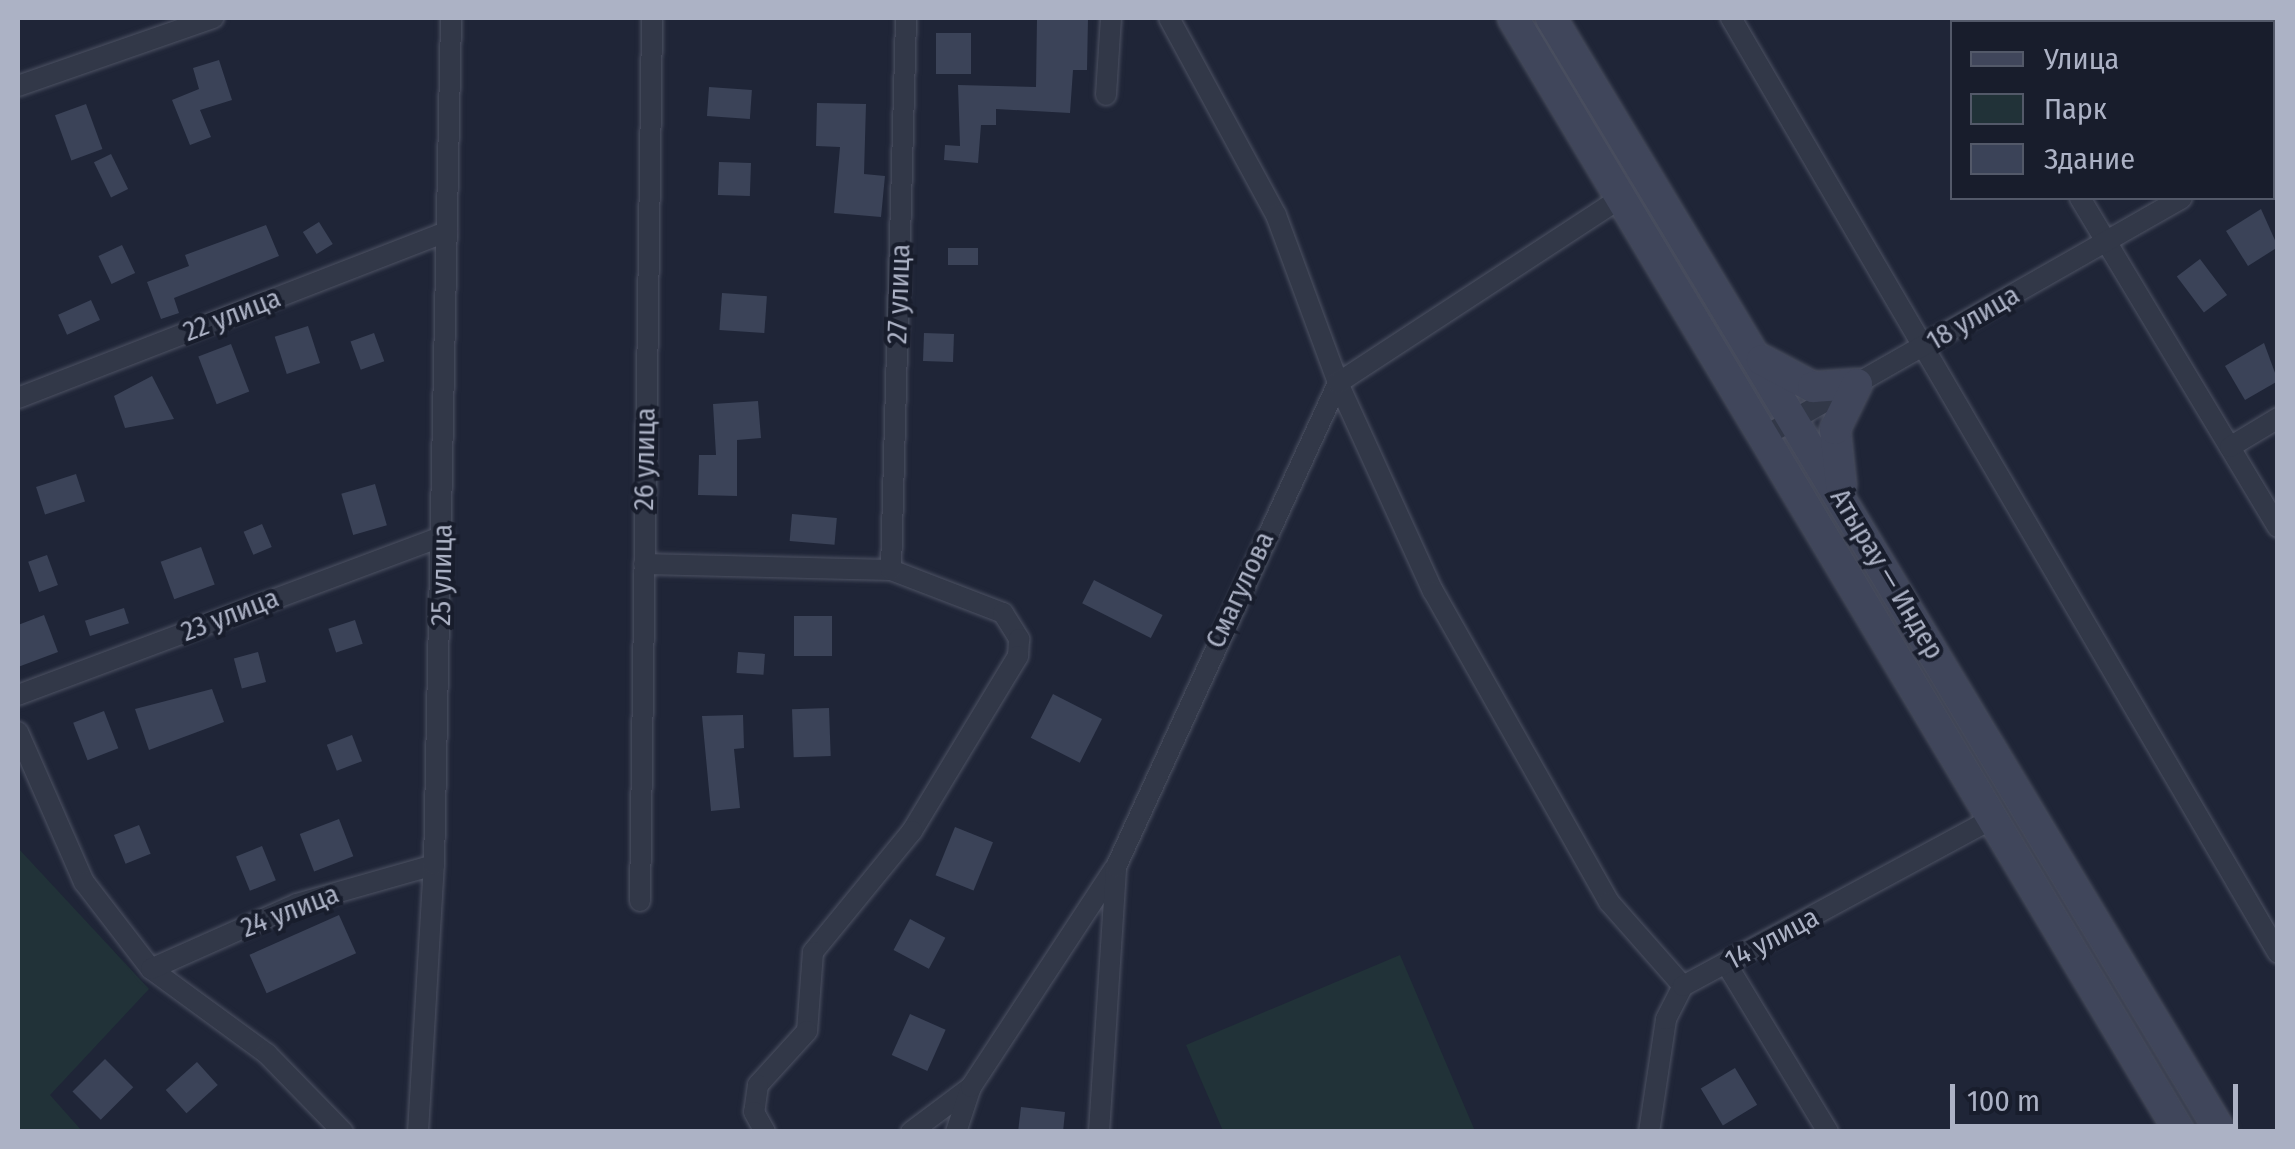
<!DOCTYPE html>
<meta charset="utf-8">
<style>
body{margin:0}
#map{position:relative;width:2295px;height:1149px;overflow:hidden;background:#1f2537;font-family:"Fira Sans Condensed",sans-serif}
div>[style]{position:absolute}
.green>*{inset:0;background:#213238}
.building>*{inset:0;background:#3b4358;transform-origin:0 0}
.roads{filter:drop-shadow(0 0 2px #4d5263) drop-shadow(0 0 2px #4d5263)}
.street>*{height:20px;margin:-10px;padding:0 10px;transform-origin:10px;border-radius:10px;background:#323848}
.secondary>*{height:30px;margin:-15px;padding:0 15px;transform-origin:15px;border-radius:15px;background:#40465b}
span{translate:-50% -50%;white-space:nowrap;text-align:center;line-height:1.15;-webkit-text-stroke:8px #181d2c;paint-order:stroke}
.street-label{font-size:28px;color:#acb2c5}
.frame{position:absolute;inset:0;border:20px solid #acb2c5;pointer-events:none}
.legend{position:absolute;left:1950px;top:20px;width:325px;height:180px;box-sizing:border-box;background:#181d2c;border:2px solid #535969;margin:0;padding:12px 18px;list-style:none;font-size:30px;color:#acb2c5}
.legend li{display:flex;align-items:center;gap:20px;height:50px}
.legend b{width:50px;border:2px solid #535969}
.scale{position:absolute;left:1950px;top:1084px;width:288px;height:45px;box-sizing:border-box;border:5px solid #acb2c5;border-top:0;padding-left:12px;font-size:30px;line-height:35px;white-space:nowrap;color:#acb2c5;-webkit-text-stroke:8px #181d2c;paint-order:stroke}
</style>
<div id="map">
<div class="green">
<i style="clip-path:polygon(18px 848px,149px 989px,50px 1095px,82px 1131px,18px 1131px)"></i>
<i style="clip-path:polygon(1400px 955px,1475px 1131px,1223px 1131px,1186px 1045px)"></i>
</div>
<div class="building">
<i style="clip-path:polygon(1037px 18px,1088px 18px,1087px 70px,1073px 70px,1070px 113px,996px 109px,996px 125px,981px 125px,978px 163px,944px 160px,945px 145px,960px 146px,958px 85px,1036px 87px)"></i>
<i style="left:971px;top:33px;width:41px;height:35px;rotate:90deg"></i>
<i style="clip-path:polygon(219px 60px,232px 100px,200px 110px,211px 137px,190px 145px,172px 100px,199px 89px,193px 68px)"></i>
<i style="left:709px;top:87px;width:43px;height:29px;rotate:4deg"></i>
<i style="clip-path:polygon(817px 103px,866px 104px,864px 174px,885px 176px,881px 217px,834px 213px,840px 147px,816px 146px)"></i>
<i style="left:86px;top:104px;width:48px;height:33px;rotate:70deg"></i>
<i style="left:111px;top:154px;width:39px;height:19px;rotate:64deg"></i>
<i style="left:719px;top:162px;width:32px;height:33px;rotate:2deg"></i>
<i style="clip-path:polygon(2261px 209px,2278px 247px,2248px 266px,2226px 231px)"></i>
<i style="left:319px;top:222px;width:26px;height:19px;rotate:58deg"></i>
<i style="clip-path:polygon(266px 225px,279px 256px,174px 298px,179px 313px,161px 319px,147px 282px,189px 266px,185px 255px)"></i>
<i style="left:122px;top:245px;width:31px;height:26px;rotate:65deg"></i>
<i style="left:948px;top:248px;width:30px;height:17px"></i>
<i style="left:2200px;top:259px;width:45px;height:29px;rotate:53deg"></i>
<i style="left:722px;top:293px;width:45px;height:37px;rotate:4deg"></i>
<i style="left:91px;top:300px;width:22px;height:36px;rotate:66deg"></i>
<i style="left:308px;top:326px;width:39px;height:35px;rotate:72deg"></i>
<i style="left:374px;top:333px;width:30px;height:25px;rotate:70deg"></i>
<i style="left:924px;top:333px;width:30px;height:28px;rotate:2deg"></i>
<i style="clip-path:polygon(2264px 343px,2278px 381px,2245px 400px,2225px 366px)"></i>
<i style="left:231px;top:344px;width:51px;height:35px;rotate:69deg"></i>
<i style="clip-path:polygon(152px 376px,174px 419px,125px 428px,114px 396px)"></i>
<i style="clip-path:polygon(758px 401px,761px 438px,737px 440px,737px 496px,698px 495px,699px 455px,716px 455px,713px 404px)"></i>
<i style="left:76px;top:474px;width:29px;height:42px;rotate:72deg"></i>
<i style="left:375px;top:484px;width:43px;height:35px;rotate:74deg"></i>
<i style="left:792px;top:514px;width:45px;height:27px;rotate:5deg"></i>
<i style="left:262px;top:524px;width:25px;height:20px;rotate:67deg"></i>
<i style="left:201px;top:547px;width:40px;height:43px;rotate:70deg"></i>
<i style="left:47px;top:555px;width:32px;height:20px;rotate:70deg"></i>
<i style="left:1094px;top:580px;width:77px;height:26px;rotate:27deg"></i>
<i style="left:124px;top:608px;width:16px;height:41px;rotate:72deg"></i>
<i style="clip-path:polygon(44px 615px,58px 652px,18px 667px,18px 625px)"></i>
<i style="left:794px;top:616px;width:38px;height:40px"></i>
<i style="left:355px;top:620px;width:25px;height:28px;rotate:72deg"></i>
<i style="left:258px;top:652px;width:31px;height:25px;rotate:75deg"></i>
<i style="left:738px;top:652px;width:27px;height:21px;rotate:4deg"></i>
<i style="clip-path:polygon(212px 689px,224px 722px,149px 750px,135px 709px)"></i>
<i style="left:1053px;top:694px;width:55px;height:49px;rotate:27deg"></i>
<i style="left:829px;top:708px;width:48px;height:37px;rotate:88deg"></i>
<i style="left:104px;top:711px;width:40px;height:33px;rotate:69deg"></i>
<i style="clip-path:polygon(743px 715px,744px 748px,734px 749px,740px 808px,711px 811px,702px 716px)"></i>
<i style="left:352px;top:735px;width:28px;height:27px;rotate:69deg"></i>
<i style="left:339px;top:819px;width:40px;height:42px;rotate:69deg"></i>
<i style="left:139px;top:825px;width:31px;height:27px;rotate:68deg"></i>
<i style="left:955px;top:827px;width:41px;height:52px;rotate:22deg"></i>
<i style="left:262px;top:846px;width:37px;height:28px;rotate:68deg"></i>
<i style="left:339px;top:915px;width:42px;height:98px;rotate:66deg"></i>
<i style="left:910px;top:919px;width:40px;height:35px;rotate:28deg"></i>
<i style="left:910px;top:1014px;width:39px;height:45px;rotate:24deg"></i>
<i style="left:105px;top:1059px;width:40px;height:46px;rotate:45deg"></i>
<i style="left:197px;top:1062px;width:31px;height:42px;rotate:48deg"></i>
<i style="left:1735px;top:1068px;width:43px;height:40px;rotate:59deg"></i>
<i style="clip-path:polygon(1021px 1107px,1065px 1112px,1063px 1132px,1018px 1132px)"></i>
</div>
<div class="roads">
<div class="street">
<i style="left:1169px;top:18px;width:224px;rotate:61.5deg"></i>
<i style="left:1276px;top:215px;width:179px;rotate:69.7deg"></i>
<i style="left:1338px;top:383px;width:229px;rotate:65.5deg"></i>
<i style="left:1433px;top:591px;width:357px;rotate:60.5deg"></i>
<i style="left:1609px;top:902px;width:112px;rotate:48.6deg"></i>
<i style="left:1731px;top:18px;width:1083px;rotate:59.67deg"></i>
<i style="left:1971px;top:18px;width:5px;rotate:53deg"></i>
<i style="left:2257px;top:22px;width:9px;rotate:-27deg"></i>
<i style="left:18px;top:86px;width:207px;rotate:-19.2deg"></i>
<i style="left:1106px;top:95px;width:77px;rotate:-86.3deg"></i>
<i style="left:2272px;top:143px;width:7px;rotate:-27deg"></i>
<i style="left:2080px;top:198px;width:384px;rotate:59deg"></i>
<i style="left:18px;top:398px;width:460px;rotate:-21.2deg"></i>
<i style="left:1763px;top:437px;width:482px;rotate:-29.7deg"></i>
<i style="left:2230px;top:447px;width:56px;rotate:-31.1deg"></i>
<i style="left:644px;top:564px;width:247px;rotate:1.4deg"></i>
<i style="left:891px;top:570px;width:120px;rotate:21deg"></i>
<i style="left:1003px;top:613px;width:31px;rotate:58deg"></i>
<i style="left:1019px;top:639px;width:17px;rotate:93deg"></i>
<i style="left:1018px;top:656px;width:205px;rotate:121.2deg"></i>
<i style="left:912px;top:831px;width:156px;rotate:129.3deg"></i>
<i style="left:813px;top:952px;width:79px;rotate:94.3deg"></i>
<i style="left:807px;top:1031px;width:73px;rotate:132.2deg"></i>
<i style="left:758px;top:1085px;width:27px;rotate:98deg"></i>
<i style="left:754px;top:1112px;width:23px;rotate:61deg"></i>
<i style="left:891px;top:570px;width:552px;rotate:-88.44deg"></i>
<i style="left:18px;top:695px;width:454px;rotate:-20.5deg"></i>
<i style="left:18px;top:732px;width:164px;rotate:66.3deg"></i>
<i style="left:84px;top:882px;width:110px;rotate:52.4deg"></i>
<i style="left:151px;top:969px;width:144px;rotate:36.2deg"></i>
<i style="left:267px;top:1054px;width:109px;rotate:45.7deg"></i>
<i style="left:640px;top:901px;width:883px;rotate:-89.22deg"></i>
<i style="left:1727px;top:965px;width:195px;rotate:58.8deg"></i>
<i style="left:151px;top:969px;width:160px;rotate:-24deg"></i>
<i style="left:297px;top:904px;width:142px;rotate:-15.9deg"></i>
<i style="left:418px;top:1132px;width:267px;rotate:-86.6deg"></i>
<i style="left:434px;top:865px;width:847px;rotate:-88.85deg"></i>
<i style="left:911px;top:1132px;width:75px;rotate:-36.9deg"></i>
<i style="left:956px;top:1132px;width:47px;rotate:-71.6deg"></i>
<i style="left:971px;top:1087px;width:261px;rotate:-56.7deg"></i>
<i style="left:1099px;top:1132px;width:266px;rotate:-86.3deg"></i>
<i style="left:1116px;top:867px;width:532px;rotate:-65.36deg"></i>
<i style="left:1338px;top:383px;width:339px;rotate:-33.2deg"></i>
<i style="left:1649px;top:1132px;width:114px;rotate:-81.4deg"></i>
<i style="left:1666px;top:1019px;width:37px;rotate:-63deg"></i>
<i style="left:1683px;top:986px;width:351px;rotate:-28.4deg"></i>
</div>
<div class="secondary">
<i style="left:1513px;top:18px;width:1298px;rotate:59.09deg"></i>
<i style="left:1551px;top:18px;width:1300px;rotate:58.98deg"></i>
<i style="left:1762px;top:360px;width:58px;rotate:27.9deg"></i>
<i style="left:1813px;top:387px;width:44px;rotate:-3.9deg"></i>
<i style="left:1841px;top:485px;width:56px;rotate:-96.1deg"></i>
<i style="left:1835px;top:429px;width:50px;rotate:-63.9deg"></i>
</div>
</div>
<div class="street-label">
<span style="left:899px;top:294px;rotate:-88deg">27 улица</span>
<span style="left:232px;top:315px;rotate:-21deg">22 улица</span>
<span style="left:1973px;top:318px;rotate:-30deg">18 улица</span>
<span style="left:645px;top:459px;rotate:-89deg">26 улица</span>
<span style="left:1887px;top:574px;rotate:59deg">Атырау — Индер</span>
<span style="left:442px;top:575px;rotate:-89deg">25 улица</span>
<span style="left:1240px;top:590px;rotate:-65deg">Смагулова</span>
<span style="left:230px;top:615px;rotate:-21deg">23 улица</span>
<span style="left:290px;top:911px;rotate:-21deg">24 улица</span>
<span style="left:1772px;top:939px;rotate:-28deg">14 улица</span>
</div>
<div class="frame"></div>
<ul class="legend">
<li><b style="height:12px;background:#40465b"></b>Улица</li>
<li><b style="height:28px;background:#213238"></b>Парк</li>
<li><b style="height:28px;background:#3b4358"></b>Здание</li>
</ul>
<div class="scale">100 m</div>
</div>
